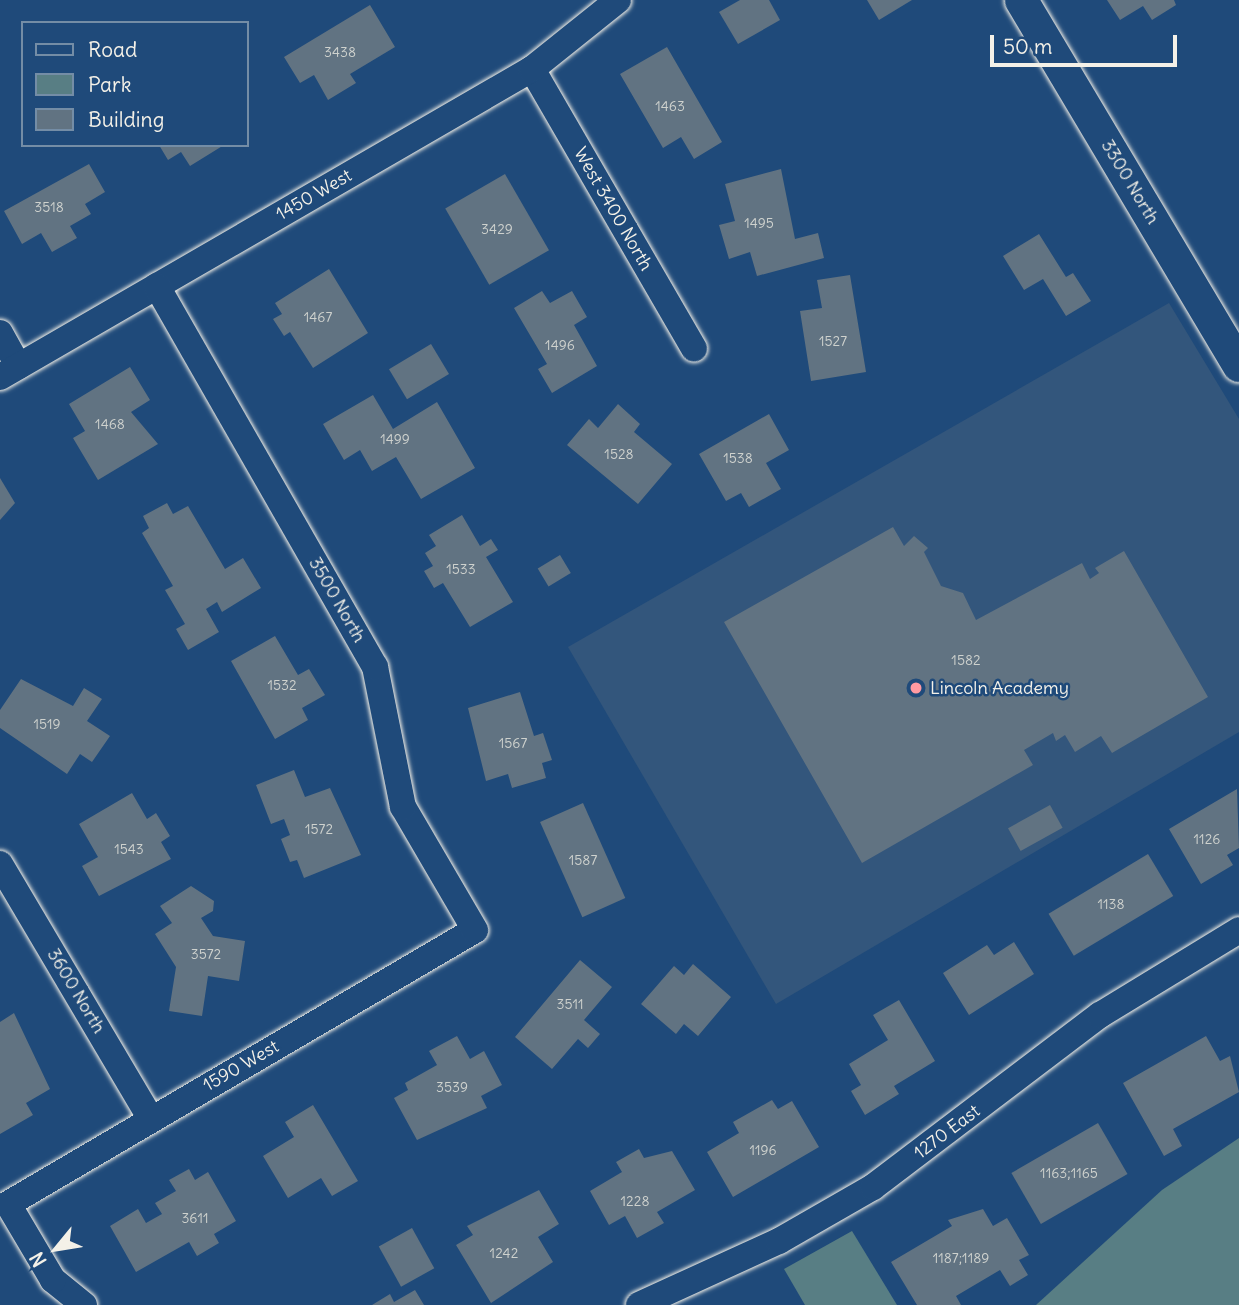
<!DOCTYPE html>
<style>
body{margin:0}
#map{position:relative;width:1239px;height:1305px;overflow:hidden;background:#1f4a7a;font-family:Delius,sans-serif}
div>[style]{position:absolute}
.built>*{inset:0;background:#33567c}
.green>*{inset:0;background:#587e84}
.building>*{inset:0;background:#617382;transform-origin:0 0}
.roads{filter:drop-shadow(0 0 2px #f4f1e8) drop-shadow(0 0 2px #f4f1e8)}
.minor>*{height:26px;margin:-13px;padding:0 13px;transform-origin:13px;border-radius:13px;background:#1f4a7a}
.tertiary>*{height:33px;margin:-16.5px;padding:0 16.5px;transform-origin:16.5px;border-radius:16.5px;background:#1f4a7a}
.dots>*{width:19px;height:19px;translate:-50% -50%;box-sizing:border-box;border:4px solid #1f4a7a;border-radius:50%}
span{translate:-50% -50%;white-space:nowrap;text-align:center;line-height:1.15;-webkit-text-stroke:5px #1f4a7a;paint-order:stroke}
.number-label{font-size:14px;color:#cfd2ce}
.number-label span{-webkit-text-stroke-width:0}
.street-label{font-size:18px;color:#f4f1e8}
.poi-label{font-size:18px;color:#f4f1e8}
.left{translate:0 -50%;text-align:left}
.legend{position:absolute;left:21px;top:21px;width:228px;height:126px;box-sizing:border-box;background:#1f4a7a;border:2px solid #748da6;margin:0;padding:9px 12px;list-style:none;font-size:21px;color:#f4f1e8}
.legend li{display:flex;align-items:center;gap:14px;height:35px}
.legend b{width:35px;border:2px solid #748da6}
.north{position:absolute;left:21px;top:1214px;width:70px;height:70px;-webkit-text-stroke:5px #1f4a7a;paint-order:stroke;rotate:240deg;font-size:19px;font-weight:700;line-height:28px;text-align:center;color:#f4f1e8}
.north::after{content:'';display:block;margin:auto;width:24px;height:32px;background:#f4f1e8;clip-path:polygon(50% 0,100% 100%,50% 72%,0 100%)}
.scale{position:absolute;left:990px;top:35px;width:187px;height:32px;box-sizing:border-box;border:4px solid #f4f1e8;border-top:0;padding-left:9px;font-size:21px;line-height:24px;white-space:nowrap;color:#f4f1e8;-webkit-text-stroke:5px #1f4a7a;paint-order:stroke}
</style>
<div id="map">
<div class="built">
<i style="clip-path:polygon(1169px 303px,1239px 419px,1239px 732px,776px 1004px,568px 647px)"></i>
</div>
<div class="green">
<i style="clip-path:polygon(1239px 1138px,1239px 1305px,1036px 1305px,1162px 1190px)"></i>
<i style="clip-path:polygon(852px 1231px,897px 1305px,805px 1305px,784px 1269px)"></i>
</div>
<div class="building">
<i style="clip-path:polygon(740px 0,769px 0,780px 20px,738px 44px,719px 12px)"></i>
<i style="clip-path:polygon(867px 0,912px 0,879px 20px)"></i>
<i style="clip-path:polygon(1107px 0,1174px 0,1176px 5px,1152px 20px,1143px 6px,1120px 20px)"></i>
<i style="clip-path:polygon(370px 5px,395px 47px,350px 74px,356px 83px,328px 100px,314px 75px,300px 83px,284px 57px)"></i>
<i style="clip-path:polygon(667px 47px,722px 142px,694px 159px,681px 137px,663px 148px,620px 74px)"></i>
<i style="clip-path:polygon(159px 145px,224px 145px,190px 166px,181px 152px,168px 160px)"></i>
<i style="clip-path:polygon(89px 164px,105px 192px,85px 204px,91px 214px,70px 226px,77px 238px,52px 252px,41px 233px,22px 244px,4px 211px)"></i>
<i style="clip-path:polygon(781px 169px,795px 239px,818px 233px,824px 258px,757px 276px,750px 252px,729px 259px,719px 225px,735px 221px,725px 184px)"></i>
<i style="left:505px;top:174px;width:88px;height:69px;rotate:60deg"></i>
<i style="clip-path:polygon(1039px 234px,1066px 277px,1073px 273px,1091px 301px,1066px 316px,1043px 279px,1024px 290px,1003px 256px)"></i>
<i style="clip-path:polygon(329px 269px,368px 333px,313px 368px,290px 332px,284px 336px,273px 319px,282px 314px,275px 303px)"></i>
<i style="clip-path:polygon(850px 275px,866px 372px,811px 381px,800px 311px,822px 308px,817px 280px)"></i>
<i style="clip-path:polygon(542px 291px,550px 303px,572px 291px,587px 317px,574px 325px,597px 366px,552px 393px,538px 369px,547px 364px,514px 308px)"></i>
<i style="left:431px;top:344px;width:35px;height:49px;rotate:59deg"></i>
<i style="clip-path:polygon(130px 367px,150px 400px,131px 412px,158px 444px,98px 480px,73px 438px,85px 431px,69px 404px)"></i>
<i style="clip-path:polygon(373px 395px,393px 429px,437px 402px,475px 468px,421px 499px,396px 457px,372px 471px,360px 450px,344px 460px,323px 424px)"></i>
<i style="clip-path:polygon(618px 404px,640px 424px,634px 432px,672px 464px,638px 504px,567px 445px,589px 419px,598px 428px)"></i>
<i style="clip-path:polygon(769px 414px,789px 450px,766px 463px,781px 489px,749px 507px,741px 493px,726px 501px,699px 454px)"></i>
<i style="clip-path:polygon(0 478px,15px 503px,0 520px)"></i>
<i style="clip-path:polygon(167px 503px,173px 514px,188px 506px,225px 569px,243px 558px,261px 588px,222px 612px,217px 602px,206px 609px,219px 632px,188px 650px,176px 629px,185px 624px,165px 590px,173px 586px,142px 533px,149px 528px,143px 516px)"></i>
<i style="clip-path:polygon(462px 515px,480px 546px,491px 539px,498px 550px,486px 557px,513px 602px,470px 627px,443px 583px,434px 588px,424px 571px,433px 566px,425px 553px,436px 546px,429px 535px)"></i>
<i style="clip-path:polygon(893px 527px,904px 546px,914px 536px,928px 548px,924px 552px,941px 586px,963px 593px,976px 620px,1082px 563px,1090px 579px,1099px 573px,1095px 568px,1124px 551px,1208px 697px,1112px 753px,1101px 736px,1075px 752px,1065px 735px,1056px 741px,1053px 733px,1024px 750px,1033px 765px,862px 863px,724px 622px)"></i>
<i style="left:560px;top:555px;width:21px;height:26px;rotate:59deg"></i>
<i style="clip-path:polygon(275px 636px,298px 675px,309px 669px,325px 695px,302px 708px,308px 720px,275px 739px,231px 661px)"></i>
<i style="clip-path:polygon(21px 679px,73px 706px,84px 688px,102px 699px,87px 721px,110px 736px,92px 762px,80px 754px,67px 774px,0 728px,0 710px)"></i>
<i style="clip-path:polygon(520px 692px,534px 736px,543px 733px,552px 760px,542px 763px,546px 778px,512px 788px,508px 774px,486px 781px,468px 708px)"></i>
<i style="clip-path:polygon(294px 770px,305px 797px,330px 788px,361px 855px,304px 878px,297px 860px,290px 862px,281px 839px,290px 835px,284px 819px,271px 824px,256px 785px)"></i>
<i style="clip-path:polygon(1237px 789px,1239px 848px,1227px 855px,1233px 865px,1201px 884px,1169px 829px)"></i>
<i style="clip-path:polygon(132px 793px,147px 819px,156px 813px,170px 836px,161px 842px,171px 859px,99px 896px,82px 866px,98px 857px,79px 824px)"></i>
<i style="left:583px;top:803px;width:104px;height:47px;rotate:66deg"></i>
<i style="left:1050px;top:805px;width:26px;height:48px;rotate:61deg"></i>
<i style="left:1148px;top:854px;width:49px;height:116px;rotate:59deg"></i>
<i style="clip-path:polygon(191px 886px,214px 901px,213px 911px,201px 918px,213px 936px,245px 941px,239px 981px,208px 976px,202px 1016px,169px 1011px,176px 967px,155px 934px,172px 923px,160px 906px)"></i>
<i style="clip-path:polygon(1014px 942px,1034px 974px,969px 1015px,943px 973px,987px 945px,994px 955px)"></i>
<i style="clip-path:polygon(580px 960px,612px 987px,584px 1020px,600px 1034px,588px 1048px,578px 1039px,552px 1069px,515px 1037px)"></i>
<i style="clip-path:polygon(693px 964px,731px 997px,698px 1036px,684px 1024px,676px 1034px,641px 1004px,674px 966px,684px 975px)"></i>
<i style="clip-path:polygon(899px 1000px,935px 1061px,894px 1086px,899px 1094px,865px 1115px,851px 1091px,861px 1085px,849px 1064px,888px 1040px,873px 1015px)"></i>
<i style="clip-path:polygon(14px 1013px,50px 1089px,26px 1103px,33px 1115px,0 1134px,0 1022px)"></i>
<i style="clip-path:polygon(457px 1036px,470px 1059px,484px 1051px,502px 1085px,481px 1096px,487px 1108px,417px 1140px,394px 1098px,408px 1090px,405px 1083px,437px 1065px,429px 1051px)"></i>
<i style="clip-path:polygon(1206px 1036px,1220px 1061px,1230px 1056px,1239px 1092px,1173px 1129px,1182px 1146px,1164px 1156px,1123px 1083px)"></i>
<i style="clip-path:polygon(772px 1100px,778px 1109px,792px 1101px,819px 1147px,733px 1197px,707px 1152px,739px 1133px,733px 1122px)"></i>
<i style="clip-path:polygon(313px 1105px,358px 1181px,332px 1196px,321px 1178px,288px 1198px,263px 1156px,294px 1137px,285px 1122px)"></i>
<i style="left:1098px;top:1123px;width:59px;height:100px;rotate:60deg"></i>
<i style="clip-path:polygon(639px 1149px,644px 1158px,672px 1151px,695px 1190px,657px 1212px,664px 1223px,637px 1238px,625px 1216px,609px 1225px,590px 1191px,622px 1172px,616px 1162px)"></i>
<i style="clip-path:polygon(189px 1169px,195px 1180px,208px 1172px,236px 1221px,214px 1234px,219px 1243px,197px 1256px,189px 1242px,136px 1272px,110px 1226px,138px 1209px,146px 1223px,162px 1214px,155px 1203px,176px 1191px,169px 1180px)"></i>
<i style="clip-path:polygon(539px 1190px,559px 1224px,538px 1237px,553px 1262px,491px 1303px,456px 1245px,473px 1235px,467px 1226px)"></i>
<i style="clip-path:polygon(983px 1209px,993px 1226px,1007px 1218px,1029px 1255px,1019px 1260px,1028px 1275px,1010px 1286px,1000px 1270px,956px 1296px,961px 1305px,917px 1305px,891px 1262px,952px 1226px,948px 1220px)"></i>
<i style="left:412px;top:1228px;width:46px;height:38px;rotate:61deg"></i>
<i style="clip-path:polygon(415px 1290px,424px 1305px,372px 1305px,390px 1294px,394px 1302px)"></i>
</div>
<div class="roads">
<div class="minor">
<i style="left:532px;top:69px;width:323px;rotate:59.9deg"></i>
<i style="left:0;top:333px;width:38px;rotate:61deg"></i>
<i style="left:0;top:377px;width:615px;rotate:-30.07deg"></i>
<i style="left:532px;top:69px;width:110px;rotate:-38.7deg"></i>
<i style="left:0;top:864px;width:296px;rotate:59.4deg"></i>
<i style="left:84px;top:1305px;width:40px;rotate:-141deg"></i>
<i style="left:53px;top:1280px;width:88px;rotate:-120.6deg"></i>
<i style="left:8px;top:1204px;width:541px;rotate:-30.4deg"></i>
<i style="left:475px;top:930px;width:143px;rotate:-120.3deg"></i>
<i style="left:403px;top:807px;width:143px;rotate:-101.3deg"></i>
<i style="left:375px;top:667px;width:439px;rotate:-119.8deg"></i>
<i style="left:639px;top:1305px;width:154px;rotate:-24.6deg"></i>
<i style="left:779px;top:1241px;width:108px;rotate:-29.9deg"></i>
<i style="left:873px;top:1187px;width:285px;rotate:-37.2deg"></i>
<i style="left:1100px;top:1015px;width:163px;rotate:-31.4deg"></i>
</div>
<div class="tertiary">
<i style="left:1021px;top:0;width:425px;rotate:59.2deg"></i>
</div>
</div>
<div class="dots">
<i style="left:916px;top:688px;background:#ff9aa2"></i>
</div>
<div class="number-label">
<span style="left:340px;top:52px">3438</span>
<span style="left:670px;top:106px">1463</span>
<span style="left:49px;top:207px">3518</span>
<span style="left:759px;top:223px">1495</span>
<span style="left:497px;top:229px">3429</span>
<span style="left:318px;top:317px">1467</span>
<span style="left:833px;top:341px">1527</span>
<span style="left:560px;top:345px">1496</span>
<span style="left:110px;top:424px">1468</span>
<span style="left:395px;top:439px">1499</span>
<span style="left:619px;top:454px">1528</span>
<span style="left:738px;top:458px">1538</span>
<span style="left:461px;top:569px">1533</span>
<span style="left:966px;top:660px">1582</span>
<span style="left:282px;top:685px">1532</span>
<span style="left:47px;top:724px">1519</span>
<span style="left:513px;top:743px">1567</span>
<span style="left:319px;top:829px">1572</span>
<span style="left:1207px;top:839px">1126</span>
<span style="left:129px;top:849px">1543</span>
<span style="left:583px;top:860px">1587</span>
<span style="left:1111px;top:904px">1138</span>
<span style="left:206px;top:954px">3572</span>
<span style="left:570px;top:1004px">3511</span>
<span style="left:452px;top:1087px">3539</span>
<span style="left:763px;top:1150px">1196</span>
<span style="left:1069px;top:1173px">1163;1165</span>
<span style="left:635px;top:1201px">1228</span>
<span style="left:195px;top:1218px">3611</span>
<span style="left:504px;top:1253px">1242</span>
<span style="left:961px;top:1258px">1187;1189</span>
</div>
<div class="street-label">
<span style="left:1130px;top:182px;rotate:59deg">3300 North</span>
<span style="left:314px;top:195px;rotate:-30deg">1450 West</span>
<span style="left:613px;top:209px;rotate:60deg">West 3400 North</span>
<span style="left:337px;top:600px;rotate:60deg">3500 North</span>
<span style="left:76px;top:991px;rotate:59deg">3600 North</span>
<span style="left:241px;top:1066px;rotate:-30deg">1590 West</span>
<span style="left:947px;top:1132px;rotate:-37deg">1270 East</span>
</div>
<div class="poi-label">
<span class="left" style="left:930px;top:688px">Lincoln Academy</span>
</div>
<ul class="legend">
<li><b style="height:9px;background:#1f4a7a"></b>Road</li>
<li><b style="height:19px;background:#587e84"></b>Park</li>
<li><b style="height:19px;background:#617382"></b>Building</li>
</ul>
<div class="north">N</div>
<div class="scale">50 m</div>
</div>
